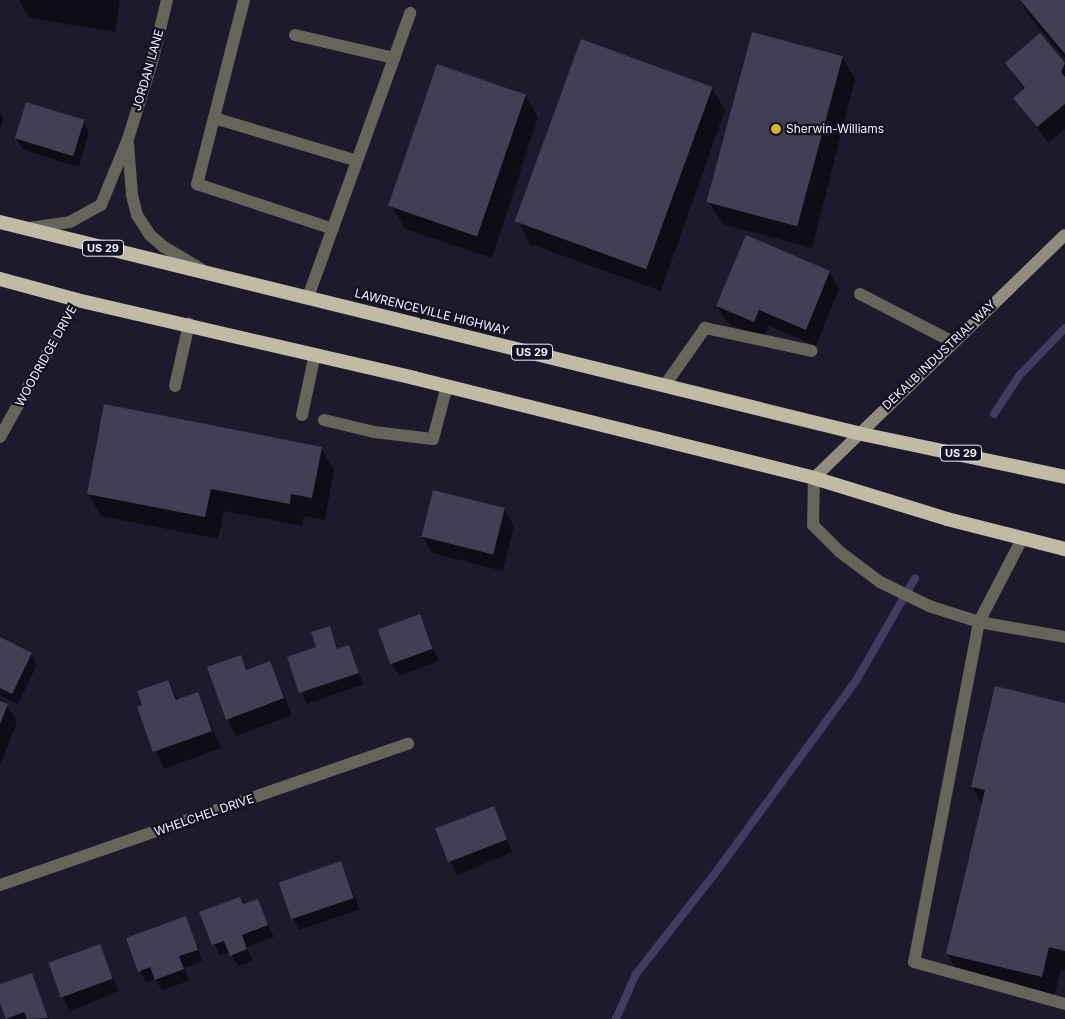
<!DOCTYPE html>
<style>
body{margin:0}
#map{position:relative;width:1065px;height:1019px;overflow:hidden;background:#1c1a2c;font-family:Inter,sans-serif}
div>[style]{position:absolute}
.shadow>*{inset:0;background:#0007;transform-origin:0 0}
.stream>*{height:8px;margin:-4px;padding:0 4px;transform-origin:4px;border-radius:4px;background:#413d62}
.building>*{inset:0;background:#403f53;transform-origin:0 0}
.service>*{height:12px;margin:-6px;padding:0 6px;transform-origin:6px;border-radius:6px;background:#67645a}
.minor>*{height:12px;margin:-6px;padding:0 6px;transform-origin:6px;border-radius:6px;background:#67645a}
.secondary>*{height:12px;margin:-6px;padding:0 6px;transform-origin:6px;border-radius:6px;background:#918c7d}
.trunk>*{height:14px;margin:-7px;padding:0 7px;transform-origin:7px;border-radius:7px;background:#c1baa4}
.dots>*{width:14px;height:14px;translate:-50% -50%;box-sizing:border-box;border:2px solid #131122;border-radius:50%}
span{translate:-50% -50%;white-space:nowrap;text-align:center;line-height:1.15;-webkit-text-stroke:4.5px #131122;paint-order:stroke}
.shield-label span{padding:1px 4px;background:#131122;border:1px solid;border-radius:4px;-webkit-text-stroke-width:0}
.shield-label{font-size:11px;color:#f2f1fe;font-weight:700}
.street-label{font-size:12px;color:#f2f1fe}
.poi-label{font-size:12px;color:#f2f1fe}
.left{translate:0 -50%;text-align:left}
</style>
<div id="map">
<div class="shadow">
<i style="clip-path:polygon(19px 0,120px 0,115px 32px,29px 18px)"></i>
<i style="clip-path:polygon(1020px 0,1065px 0,1065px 59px,1029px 16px)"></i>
<i style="clip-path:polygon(1040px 35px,1065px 64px,1065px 129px,1048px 143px,1015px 98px,1024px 90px,1006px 63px)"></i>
<i style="clip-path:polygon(842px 57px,855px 79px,812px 248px,722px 224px,709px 202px)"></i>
<i style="clip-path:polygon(712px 88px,725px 110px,661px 291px,530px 244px,518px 221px)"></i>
<i style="clip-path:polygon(525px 95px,538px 117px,492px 258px,405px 229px,392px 207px)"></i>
<i style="clip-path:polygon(0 112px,3px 118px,0 130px)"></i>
<i style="clip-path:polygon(83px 121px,89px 132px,79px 167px,23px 150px,16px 138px)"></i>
<i style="clip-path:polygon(830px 272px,839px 289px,816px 346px,769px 326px,763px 338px,727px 323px,717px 306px)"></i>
<i style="clip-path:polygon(321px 448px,334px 470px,325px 520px,304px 516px,302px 526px,224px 511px,218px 539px,101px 516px,88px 494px)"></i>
<i style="clip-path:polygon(504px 509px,514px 526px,503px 571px,432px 553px,422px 536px)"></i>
<i style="clip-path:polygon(420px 615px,439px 661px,399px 676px,392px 664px)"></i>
<i style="clip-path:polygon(329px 627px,339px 650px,349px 646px,364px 684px,307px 704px,288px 658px,318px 648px)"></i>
<i style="clip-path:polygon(0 639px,31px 654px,37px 665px,18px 704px,0 695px)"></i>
<i style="clip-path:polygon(240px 657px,248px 670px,270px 663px,292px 715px,236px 736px,227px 719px)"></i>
<i style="clip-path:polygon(168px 681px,178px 700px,197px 693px,221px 748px,164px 769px,138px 708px)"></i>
<i style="clip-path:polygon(0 703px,7px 705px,17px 722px,0 766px)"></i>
<i style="clip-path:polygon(1065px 704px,1065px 970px,1061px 969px,1054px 998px,960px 976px,947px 954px,983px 805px,972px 787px)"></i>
<i style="left:493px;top:807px;width:49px;height:60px;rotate:67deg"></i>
<i style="clip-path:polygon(341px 863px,360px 909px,299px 930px,293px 919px)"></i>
<i style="clip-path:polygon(257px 900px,274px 937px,247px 947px,253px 961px,238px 966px,230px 952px,220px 956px,201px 913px)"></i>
<i style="clip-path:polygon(185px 917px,203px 961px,185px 968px,189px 981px,162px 990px,155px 979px,146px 982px,140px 971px)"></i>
<i style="left:99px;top:945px;width:50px;height:53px;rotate:67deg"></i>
<i style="clip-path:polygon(31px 974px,49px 1019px,7px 1019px,0 999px,0 985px)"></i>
</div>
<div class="stream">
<i style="left:994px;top:414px;width:45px;rotate:-56.7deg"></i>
<i style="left:1019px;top:376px;width:66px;rotate:-46.2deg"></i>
<i style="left:616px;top:1019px;width:49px;rotate:-66deg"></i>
<i style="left:636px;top:974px;width:130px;rotate:-51.9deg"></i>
<i style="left:716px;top:872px;width:239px;rotate:-53.8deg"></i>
<i style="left:857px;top:679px;width:116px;rotate:-60.1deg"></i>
</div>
<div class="building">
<i style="clip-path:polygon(1020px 0,1065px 0,1065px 54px)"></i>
<i style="left:752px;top:32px;width:94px;height:176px;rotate:15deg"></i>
<i style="clip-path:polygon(1040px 33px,1065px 63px,1061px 72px,1065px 77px,1065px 104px,1037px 127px,1013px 98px,1025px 88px,1005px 63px)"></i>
<i style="left:581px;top:39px;width:140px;height:194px;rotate:20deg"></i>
<i style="left:437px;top:64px;width:94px;height:150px;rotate:19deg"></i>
<i style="left:26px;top:102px;width:61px;height:38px;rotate:17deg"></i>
<i style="clip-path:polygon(746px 235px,830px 271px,806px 330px,759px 310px,754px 322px,716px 306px)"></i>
<i style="clip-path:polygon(104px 404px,322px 447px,312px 498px,291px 494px,290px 504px,211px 489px,205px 517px,87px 494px)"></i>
<i style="left:433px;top:490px;width:74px;height:48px;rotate:14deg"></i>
<i style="left:420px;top:614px;width:37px;height:45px;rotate:70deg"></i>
<i style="clip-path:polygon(330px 626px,337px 649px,349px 645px,359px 673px,299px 693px,287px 657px,316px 647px,311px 632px)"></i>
<i style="clip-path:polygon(0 637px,32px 653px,12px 694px,0 688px)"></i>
<i style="clip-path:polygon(241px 655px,246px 670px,270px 661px,284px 698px,226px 720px,207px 667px)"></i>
<i style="clip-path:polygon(168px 680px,176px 700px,198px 692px,212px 731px,153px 752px,137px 707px,142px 705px,137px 691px)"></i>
<i style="clip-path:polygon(995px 686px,1065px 703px,1065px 951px,1049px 947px,1042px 977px,946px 954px,985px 790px,971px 787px)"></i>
<i style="clip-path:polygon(0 701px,8px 704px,0 724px)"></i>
<i style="left:494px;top:806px;width:36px;height:63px;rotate:69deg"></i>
<i style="left:341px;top:861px;width:39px;height:66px;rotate:71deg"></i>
<i style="clip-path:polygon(240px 897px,243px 904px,258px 899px,268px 925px,242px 935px,247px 949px,230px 956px,224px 941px,212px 945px,199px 912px)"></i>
<i style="clip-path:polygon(186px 916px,198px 950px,179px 956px,184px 969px,155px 980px,150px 967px,138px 972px,126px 938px)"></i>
<i style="left:100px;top:944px;width:37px;height:55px;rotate:70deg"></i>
<i style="clip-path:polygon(32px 973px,48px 1018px,27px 1019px,24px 1012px,6px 1019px,0 1003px,0 984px)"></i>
</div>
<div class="service">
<i style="left:244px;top:0;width:190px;rotate:104.3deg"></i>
<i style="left:197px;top:184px;width:143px;rotate:18.3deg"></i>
<i style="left:295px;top:35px;width:102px;rotate:13.1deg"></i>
<i style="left:214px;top:118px;width:149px;rotate:16.7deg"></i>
<i style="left:860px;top:294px;width:105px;rotate:27.3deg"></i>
<i style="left:308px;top:297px;width:302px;rotate:-70.2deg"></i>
<i style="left:665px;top:385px;width:70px;rotate:-54.9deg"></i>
<i style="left:705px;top:328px;width:109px;rotate:12.1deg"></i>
<i style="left:175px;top:386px;width:64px;rotate:-77.3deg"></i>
<i style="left:302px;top:415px;width:62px;rotate:-78deg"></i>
<i style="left:324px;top:420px;width:51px;rotate:13.5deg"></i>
<i style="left:374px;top:432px;width:59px;rotate:6.8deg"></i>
<i style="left:433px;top:439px;width:55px;rotate:-75.2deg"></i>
<i style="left:814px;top:478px;width:47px;rotate:91.2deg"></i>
<i style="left:813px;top:525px;width:38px;rotate:45deg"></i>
<i style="left:840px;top:552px;width:50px;rotate:36.9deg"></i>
<i style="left:880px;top:582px;width:55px;rotate:26.1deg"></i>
<i style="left:929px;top:606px;width:52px;rotate:17.7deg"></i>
<i style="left:979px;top:622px;width:87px;rotate:9.9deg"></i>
<i style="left:1022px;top:539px;width:93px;rotate:117.4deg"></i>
<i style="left:979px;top:622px;width:346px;rotate:100.8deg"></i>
<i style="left:914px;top:962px;width:157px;rotate:15.5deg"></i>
</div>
<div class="minor">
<i style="left:128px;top:144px;width:51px;rotate:85.5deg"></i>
<i style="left:132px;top:195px;width:21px;rotate:76deg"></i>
<i style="left:137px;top:215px;width:24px;rotate:57deg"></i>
<i style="left:150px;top:235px;width:18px;rotate:41deg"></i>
<i style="left:164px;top:247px;width:43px;rotate:30.7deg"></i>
<i style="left:29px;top:228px;width:41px;rotate:-8.3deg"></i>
<i style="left:70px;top:222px;width:35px;rotate:-29deg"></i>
<i style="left:101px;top:205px;width:71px;rotate:-67.8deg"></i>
<i style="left:128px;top:139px;width:81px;rotate:-72.7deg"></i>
<i style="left:152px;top:62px;width:64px;rotate:-76.4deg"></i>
<i style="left:0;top:437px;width:157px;rotate:-60.7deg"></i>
<i style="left:0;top:885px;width:432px;rotate:-19.1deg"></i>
</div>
<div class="secondary">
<i style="left:814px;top:478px;width:349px;rotate:-44.1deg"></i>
</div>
<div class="trunk">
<i style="left:0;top:222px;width:883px;rotate:13.83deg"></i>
<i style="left:857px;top:433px;width:213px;rotate:11.9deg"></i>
<i style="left:0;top:279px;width:80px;rotate:15.3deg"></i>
<i style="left:77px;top:300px;width:346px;rotate:13deg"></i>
<i style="left:414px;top:378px;width:412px;rotate:14deg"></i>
<i style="left:814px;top:478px;width:139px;rotate:17.1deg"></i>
<i style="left:947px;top:519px;width:122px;rotate:14.3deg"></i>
</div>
<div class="dots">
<i style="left:776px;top:129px;background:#d7b534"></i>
</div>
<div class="shield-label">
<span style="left:103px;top:248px">US 29</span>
<span style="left:532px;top:352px">US 29</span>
<span style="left:961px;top:453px">US 29</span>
</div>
<div class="street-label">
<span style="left:148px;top:70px;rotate:-74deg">JORDAN LANE</span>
<span style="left:432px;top:312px;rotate:14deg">LAWRENCEVILLE HIGHWAY</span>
<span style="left:939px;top:355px;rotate:-44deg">DEKALB INDUSTRIAL WAY</span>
<span style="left:46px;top:356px;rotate:-61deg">WOODRIDGE DRIVE</span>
<span style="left:204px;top:815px;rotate:-19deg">WHELCHEL DRIVE</span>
</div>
<div class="poi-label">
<span class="left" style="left:786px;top:129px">Sherwin-Williams</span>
</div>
</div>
